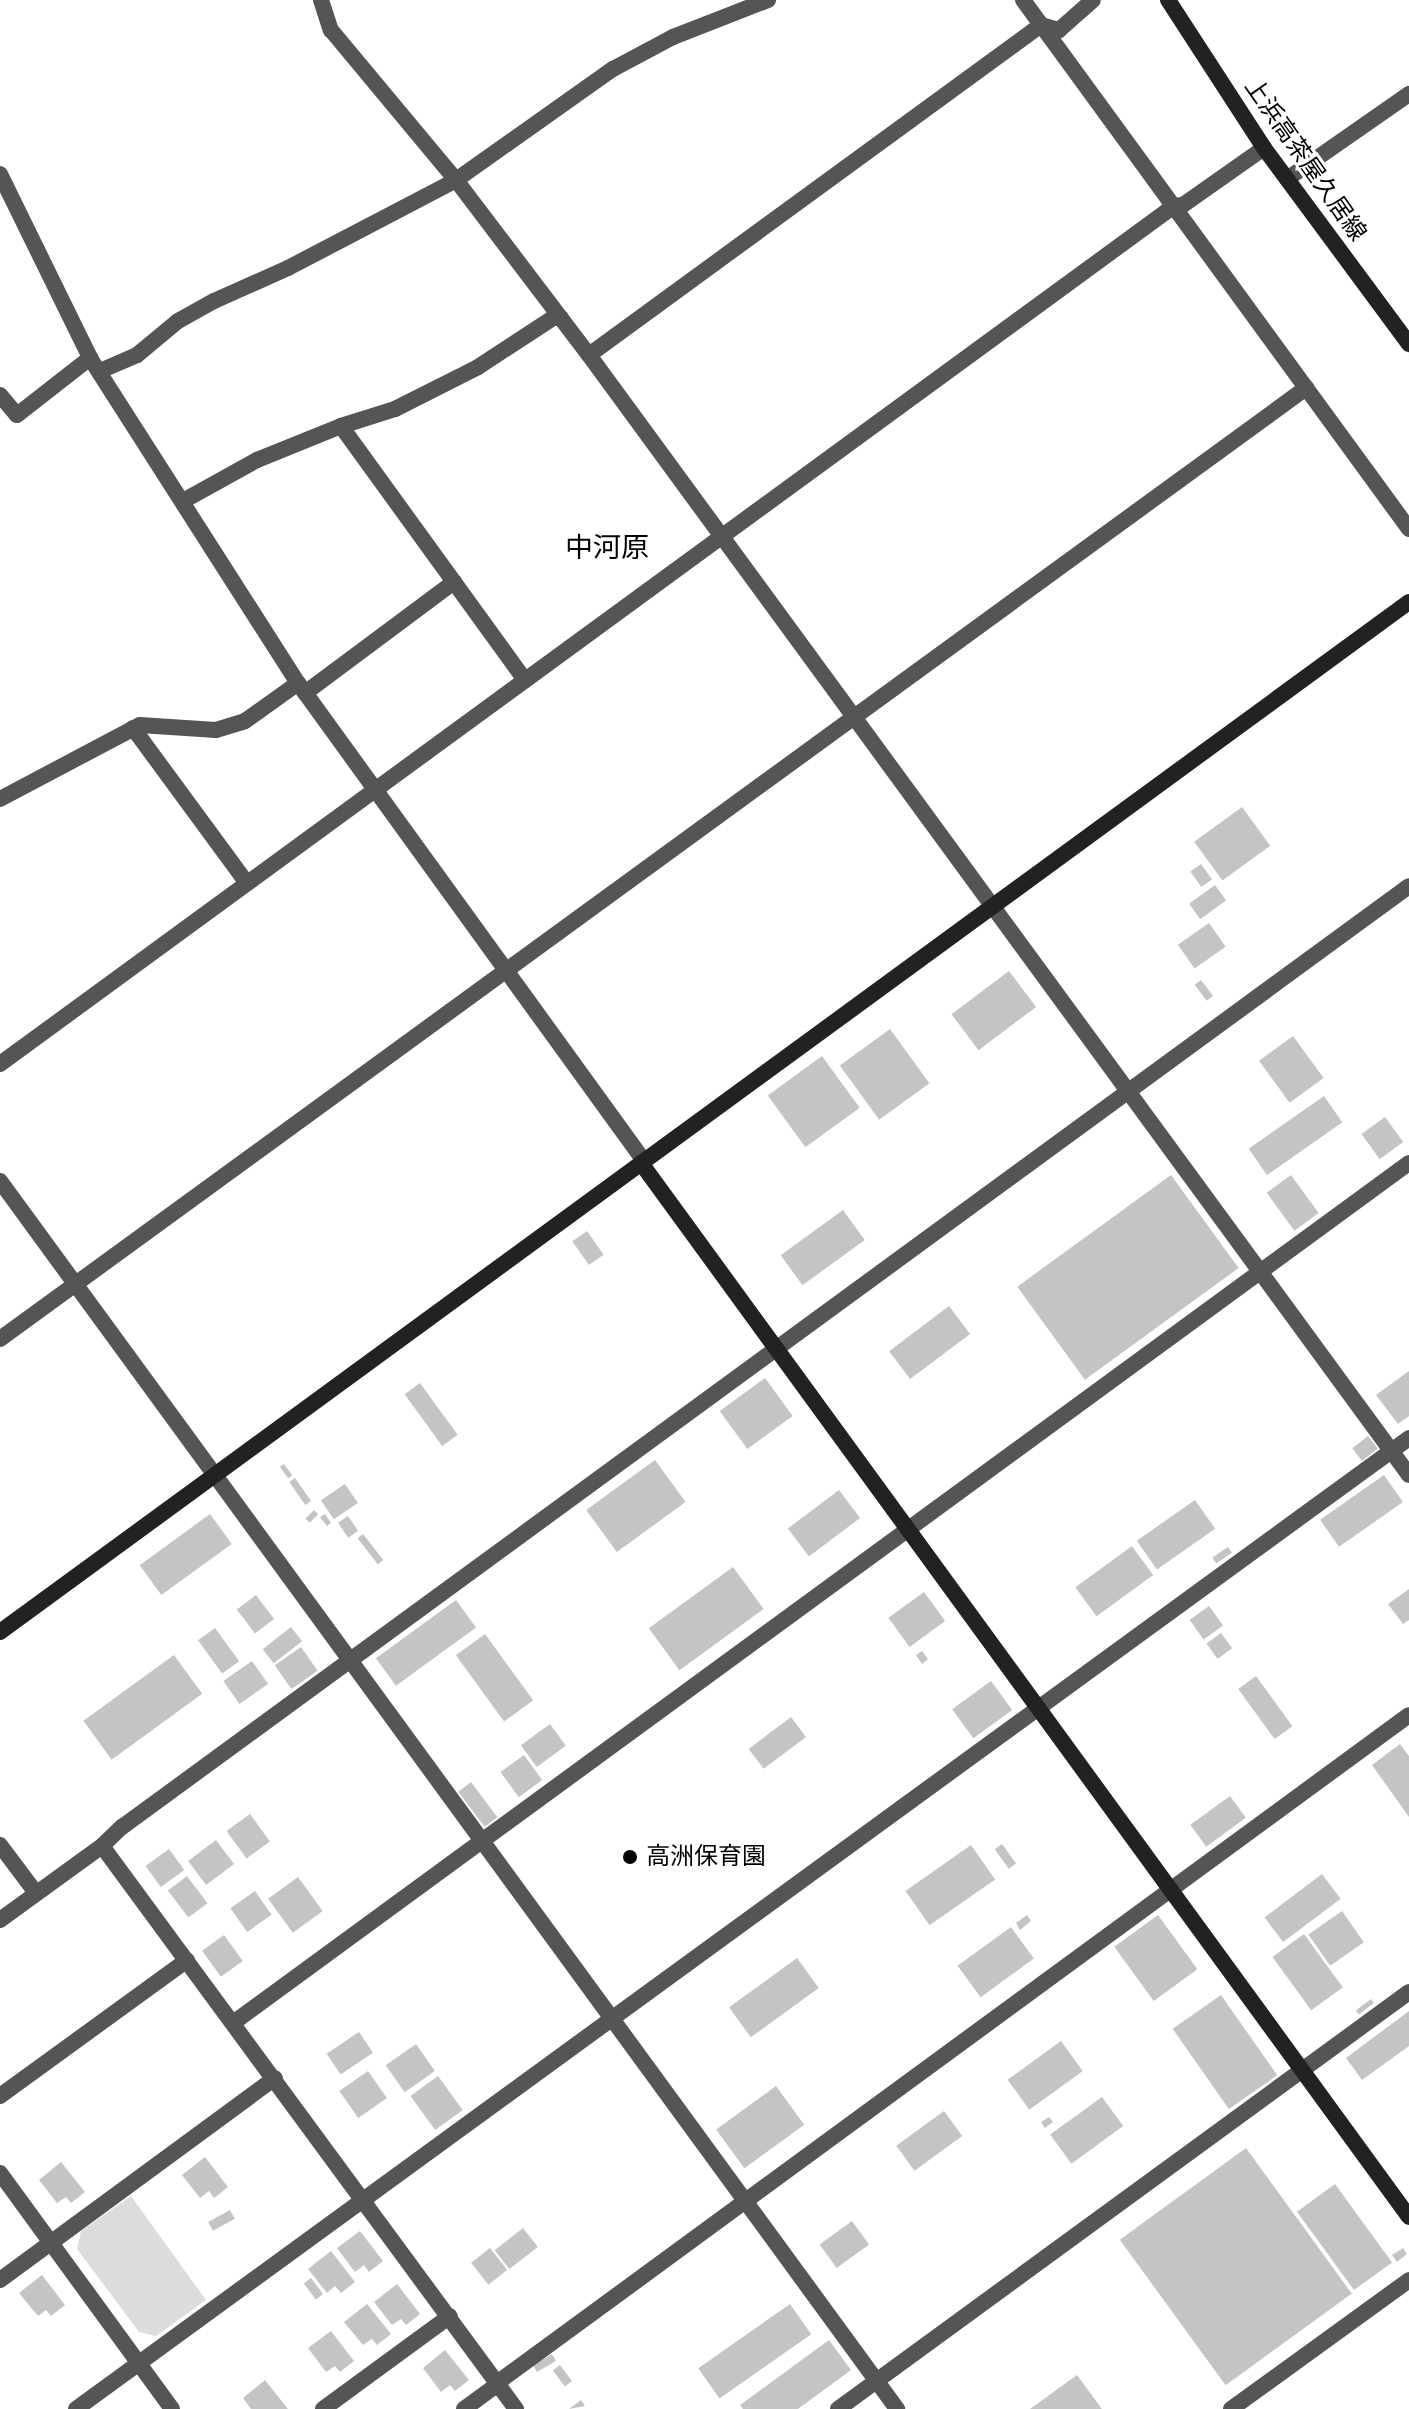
<!DOCTYPE html>
<meta charset="utf-8">
<style>
body{margin:0}
#map{position:relative;width:1409px;height:2409px;overflow:hidden;background:#fff;font-family:"Work Sans","Noto Sans JP",sans-serif}
div>[style]{position:absolute}
.green>*{inset:0;background:#dcdcdc}
.building>*{inset:0;background:#c4c4c4;transform-origin:0 0}
.street>*{height:16px;margin:-8px;padding:0 8px;transform-origin:8px;border-radius:8px;background:#555}
.secondary>*{height:16px;margin:-8px;padding:0 8px;transform-origin:8px;border-radius:8px;background:#222}
.dots>*{width:22px;height:22px;translate:-50% -50%;box-sizing:border-box;border:4px solid #fff;border-radius:50%}
span{translate:-50% -50%;white-space:nowrap;text-align:center;line-height:1.15;-webkit-text-stroke:6px #fff;paint-order:stroke}
.street-label{font-size:24px;color:#000}
.poi-label{font-size:24px;color:#000}
.left{translate:0 -50%;text-align:left}
.quarter-label{font-size:28px;color:#000}
</style>
<div id="map">
<div class="green">
<i style="clip-path:polygon(131px 2196px,206px 2300px,156px 2336px,139px 2332px,77px 2249px,81px 2231px)"></i>
</div>
<div class="building">
<i style="left:1242px;top:807px;width:48px;height:59px;rotate:54deg"></i>
<i style="left:1201px;top:864px;width:19px;height:13px;rotate:55deg"></i>
<i style="left:1215px;top:885px;width:19px;height:32px;rotate:54deg"></i>
<i style="left:1209px;top:923px;width:29px;height:38px;rotate:55deg"></i>
<i style="left:1009px;top:971px;width:45px;height:72px;rotate:53deg"></i>
<i style="left:1201px;top:980px;width:20px;height:8px;rotate:53deg"></i>
<i style="left:890px;top:1029px;width:67px;height:62px;rotate:54deg"></i>
<i style="left:1293px;top:1036px;width:52px;height:42px;rotate:54deg"></i>
<i style="left:822px;top:1056px;width:64px;height:67px;rotate:54deg"></i>
<i style="left:1324px;top:1096px;width:32px;height:92px;rotate:55deg"></i>
<i style="left:1385px;top:1117px;width:31px;height:29px;rotate:54deg"></i>
<i style="left:1171px;top:1175px;width:115px;height:190px;rotate:54deg"></i>
<i style="left:1291px;top:1175px;width:47px;height:30px;rotate:54deg"></i>
<i style="left:843px;top:1210px;width:37px;height:77px;rotate:54deg"></i>
<i style="left:587px;top:1231px;width:29px;height:18px;rotate:55deg"></i>
<i style="left:949px;top:1306px;width:35px;height:75px;rotate:53deg"></i>
<i style="clip-path:polygon(1409px 1371px,1409px 1416px,1398px 1424px,1376px 1395px)"></i>
<i style="left:765px;top:1378px;width:47px;height:56px;rotate:54deg"></i>
<i style="left:420px;top:1383px;width:64px;height:19px;rotate:54deg"></i>
<i style="left:1368px;top:1436px;width:16px;height:20px;rotate:52deg"></i>
<i style="left:655px;top:1460px;width:52px;height:85px;rotate:54deg"></i>
<i style="left:284px;top:1464px;width:14px;height:5px;rotate:54deg"></i>
<i style="left:1384px;top:1475px;width:33px;height:78px;rotate:55deg"></i>
<i style="left:295px;top:1478px;width:28px;height:7px;rotate:55deg"></i>
<i style="left:345px;top:1484px;width:23px;height:29px;rotate:56deg"></i>
<i style="left:839px;top:1490px;width:35px;height:64px;rotate:53deg"></i>
<i style="left:1195px;top:1500px;width:35px;height:71px;rotate:55deg"></i>
<i style="left:314px;top:1510px;width:6px;height:12px;rotate:45deg"></i>
<i style="left:210px;top:1514px;width:37px;height:87px;rotate:54deg"></i>
<i style="clip-path:polygon(325px 1514px,331px 1523px,327px 1526px,320px 1517px)"></i>
<i style="left:348px;top:1516px;width:18px;height:12px;rotate:56deg"></i>
<i style="left:363px;top:1534px;width:33px;height:7px;rotate:52deg"></i>
<i style="left:1132px;top:1546px;width:36px;height:70px;rotate:54deg"></i>
<i style="left:1228px;top:1547px;width:7px;height:19px;rotate:56deg"></i>
<i style="left:733px;top:1567px;width:52px;height:104px;rotate:54deg"></i>
<i style="clip-path:polygon(1409px 1589px,1409px 1620px,1403px 1624px,1388px 1604px)"></i>
<i style="left:924px;top:1592px;width:36px;height:44px;rotate:54deg"></i>
<i style="left:256px;top:1595px;width:30px;height:24px;rotate:53deg"></i>
<i style="left:456px;top:1600px;width:34px;height:99px;rotate:54deg"></i>
<i style="left:1209px;top:1606px;width:24px;height:24px;rotate:54deg"></i>
<i style="left:291px;top:1627px;width:18px;height:36px;rotate:52deg"></i>
<i style="left:215px;top:1628px;width:41px;height:21px;rotate:54deg"></i>
<i style="left:1221px;top:1633px;width:19px;height:18px;rotate:54deg"></i>
<i style="left:485px;top:1634px;width:82px;height:36px;rotate:54deg"></i>
<i style="left:301px;top:1647px;width:29px;height:32px;rotate:55deg"></i>
<i style="clip-path:polygon(922px 1651px,928px 1659px,922px 1664px,916px 1655px)"></i>
<i style="left:174px;top:1655px;width:48px;height:112px;rotate:54deg"></i>
<i style="left:252px;top:1661px;width:28px;height:35px;rotate:55deg"></i>
<i style="left:1256px;top:1676px;width:62px;height:22px;rotate:54deg"></i>
<i style="left:991px;top:1681px;width:36px;height:48px;rotate:54deg"></i>
<i style="left:791px;top:1717px;width:25px;height:53px;rotate:53deg"></i>
<i style="left:550px;top:1724px;width:27px;height:36px;rotate:54deg"></i>
<i style="clip-path:polygon(1400px 1744px,1409px 1756px,1409px 1817px,1372px 1765px)"></i>
<i style="left:524px;top:1755px;width:31px;height:29px;rotate:54deg"></i>
<i style="left:471px;top:1782px;width:44px;height:16px;rotate:53deg"></i>
<i style="left:1230px;top:1796px;width:27px;height:49px;rotate:54deg"></i>
<i style="left:250px;top:1814px;width:34px;height:29px;rotate:54deg"></i>
<i style="left:216px;top:1840px;width:30px;height:35px;rotate:53deg"></i>
<i style="left:1002px;top:1844px;width:24px;height:9px;rotate:54deg"></i>
<i style="left:971px;top:1845px;width:42px;height:80px;rotate:55deg"></i>
<i style="left:169px;top:1849px;width:26px;height:29px;rotate:54deg"></i>
<i style="left:1322px;top:1874px;width:31px;height:72px;rotate:53deg"></i>
<i style="left:187px;top:1876px;width:34px;height:24px;rotate:53deg"></i>
<i style="left:298px;top:1877px;width:42px;height:37px;rotate:54deg"></i>
<i style="left:255px;top:1891px;width:29px;height:30px;rotate:55deg"></i>
<i style="left:1342px;top:1911px;width:38px;height:41px;rotate:55deg"></i>
<i style="clip-path:polygon(1027px 1915px,1031px 1921px,1020px 1930px,1016px 1923px)"></i>
<i style="left:1158px;top:1915px;width:67px;height:54px;rotate:54deg"></i>
<i style="left:1011px;top:1927px;width:39px;height:66px;rotate:54deg"></i>
<i style="left:1304px;top:1934px;width:66px;height:39px;rotate:54deg"></i>
<i style="left:224px;top:1935px;width:32px;height:27px;rotate:54deg"></i>
<i style="left:797px;top:1958px;width:37px;height:84px;rotate:54deg"></i>
<i style="left:1221px;top:1995px;width:98px;height:59px;rotate:55deg"></i>
<i style="left:1371px;top:1999px;width:5px;height:19px;rotate:53deg"></i>
<i style="clip-path:polygon(1409px 2011px,1409px 2046px,1362px 2080px,1346px 2058px)"></i>
<i style="left:359px;top:2032px;width:25px;height:39px;rotate:56deg"></i>
<i style="left:1061px;top:2041px;width:37px;height:66px;rotate:54deg"></i>
<i style="left:416px;top:2044px;width:33px;height:37px;rotate:55deg"></i>
<i style="left:368px;top:2071px;width:33px;height:35px;rotate:55deg"></i>
<i style="left:438px;top:2076px;width:42px;height:34px;rotate:54deg"></i>
<i style="left:776px;top:2086px;width:48px;height:74px;rotate:54deg"></i>
<i style="left:1102px;top:2097px;width:36px;height:64px;rotate:54deg"></i>
<i style="left:944px;top:2111px;width:31px;height:59px;rotate:54deg"></i>
<i style="clip-path:polygon(1049px 2117px,1053px 2122px,1045px 2128px,1041px 2122px)"></i>
<i style="left:1246px;top:2148px;width:180px;height:156px;rotate:54deg"></i>
<i style="clip-path:polygon(205px 2157px,228px 2187px,214px 2198px,209px 2191px,200px 2198px,182px 2175px)"></i>
<i style="clip-path:polygon(61px 2162px,85px 2192px,71px 2203px,66px 2197px,57px 2203px,39px 2180px)"></i>
<i style="left:1335px;top:2184px;width:97px;height:47px;rotate:54deg"></i>
<i style="left:230px;top:2210px;width:10px;height:25px;rotate:61deg"></i>
<i style="left:852px;top:2221px;width:29px;height:40px;rotate:54deg"></i>
<i style="left:523px;top:2228px;width:24px;height:36px;rotate:52deg"></i>
<i style="clip-path:polygon(360px 2231px,383px 2261px,369px 2272px,364px 2265px,355px 2272px,337px 2248px)"></i>
<i style="left:490px;top:2248px;width:28px;height:24px;rotate:52deg"></i>
<i style="clip-path:polygon(1403px 2248px,1407px 2254px,1397px 2262px,1392px 2255px)"></i>
<i style="clip-path:polygon(331px 2251px,355px 2282px,341px 2293px,335px 2286px,327px 2293px,308px 2269px)"></i>
<i style="clip-path:polygon(42px 2275px,65px 2305px,51px 2316px,46px 2310px,38px 2316px,19px 2293px)"></i>
<i style="left:311px;top:2278px;width:20px;height:9px;rotate:53deg"></i>
<i style="clip-path:polygon(397px 2284px,420px 2314px,406px 2325px,401px 2319px,392px 2325px,374px 2302px)"></i>
<i style="clip-path:polygon(367px 2304px,391px 2334px,377px 2345px,372px 2339px,363px 2345px,344px 2322px)"></i>
<i style="left:790px;top:2304px;width:37px;height:112px;rotate:55deg"></i>
<i style="clip-path:polygon(331px 2331px,354px 2361px,340px 2372px,335px 2366px,326px 2372px,308px 2348px)"></i>
<i style="clip-path:polygon(829px 2340px,851px 2370px,798px 2409px,743px 2409px,740px 2405px)"></i>
<i style="clip-path:polygon(445px 2350px,469px 2380px,455px 2391px,450px 2385px,441px 2392px,423px 2368px)"></i>
<i style="left:552px;top:2354px;width:8px;height:22px;rotate:60deg"></i>
<i style="left:560px;top:2365px;width:20px;height:9px;rotate:53deg"></i>
<i style="clip-path:polygon(1077px 2375px,1102px 2409px,1030px 2409px)"></i>
<i style="clip-path:polygon(265px 2380px,288px 2409px,251px 2409px,243px 2398px)"></i>
<i style="clip-path:polygon(581px 2400px,585px 2406px,569px 2409px)"></i>
</div>
<div class="street">
<i style="left:321px;top:0;width:32px;rotate:72deg"></i>
<i style="left:331px;top:30px;width:195px;rotate:50.2deg"></i>
<i style="left:456px;top:180px;width:220px;rotate:52.8deg"></i>
<i style="left:589px;top:355px;width:1388px;rotate:53.79deg"></i>
<i style="left:1023px;top:0;width:655px;rotate:53.88deg"></i>
<i style="left:0;top:174px;width:205px;rotate:63.9deg"></i>
<i style="left:90px;top:358px;width:386px;rotate:57.4deg"></i>
<i style="left:298px;top:683px;width:590px;rotate:54.1deg"></i>
<i style="left:1287px;top:179px;width:149px;rotate:-34.9deg"></i>
<i style="left:589px;top:355px;width:560px;rotate:-36.13deg"></i>
<i style="left:1041px;top:25px;width:19px;rotate:16deg"></i>
<i style="left:1059px;top:30px;width:45px;rotate:-41.4deg"></i>
<i style="left:100px;top:371px;width:40px;rotate:-23.4deg"></i>
<i style="left:137px;top:355px;width:53px;rotate:-39.7deg"></i>
<i style="left:178px;top:321px;width:41px;rotate:-29.1deg"></i>
<i style="left:214px;top:301px;width:81px;rotate:-24deg"></i>
<i style="left:288px;top:268px;width:190px;rotate:-27.6deg"></i>
<i style="left:456px;top:180px;width:192px;rotate:-35.3deg"></i>
<i style="left:613px;top:69px;width:68px;rotate:-28.1deg"></i>
<i style="left:673px;top:37px;width:102px;rotate:-21.3deg"></i>
<i style="left:0;top:395px;width:26px;rotate:50deg"></i>
<i style="left:17px;top:415px;width:93px;rotate:-38deg"></i>
<i style="left:341px;top:426px;width:314px;rotate:54.1deg"></i>
<i style="left:183px;top:501px;width:85px;rotate:-29deg"></i>
<i style="left:257px;top:460px;width:91px;rotate:-22deg"></i>
<i style="left:341px;top:426px;width:57px;rotate:-17.5deg"></i>
<i style="left:395px;top:409px;width:93px;rotate:-26.8deg"></i>
<i style="left:478px;top:367px;width:90px;rotate:-33.2deg"></i>
<i style="left:553px;top:318px;width:8px"></i>
<i style="left:305px;top:693px;width:186px;rotate:-36.7deg"></i>
<i style="left:133px;top:728px;width:192px;rotate:53.7deg"></i>
<i style="left:0;top:799px;width:158px;rotate:-27.9deg"></i>
<i style="left:140px;top:725px;width:76px;rotate:3.8deg"></i>
<i style="left:216px;top:730px;width:30px;rotate:-17deg"></i>
<i style="left:245px;top:721px;width:65px;rotate:-35.6deg"></i>
<i style="left:0;top:1064px;width:1454px;rotate:-36.16deg"></i>
<i style="left:1174px;top:206px;width:9px;rotate:-6deg"></i>
<i style="left:1183px;top:205px;width:99px;rotate:-35.1deg"></i>
<i style="left:0;top:1181px;width:1521px;rotate:53.85deg"></i>
<i style="left:0;top:1339px;width:1616px;rotate:-36.06deg"></i>
<i style="left:0;top:1845px;width:60px;rotate:53.1deg"></i>
<i style="left:102px;top:1846px;width:28px;rotate:-44deg"></i>
<i style="left:122px;top:1827px;width:1594px;rotate:-36.17deg"></i>
<i style="left:0;top:1920px;width:126px;rotate:-36deg"></i>
<i style="left:102px;top:1846px;width:699px;rotate:53.67deg"></i>
<i style="left:233px;top:2023px;width:1457px;rotate:-36.18deg"></i>
<i style="left:0;top:2096px;width:231px;rotate:-36deg"></i>
<i style="left:0;top:2173px;width:292px;rotate:53.9deg"></i>
<i style="left:0;top:2280px;width:341px;rotate:-36.3deg"></i>
<i style="left:497px;top:2383px;width:1130px;rotate:-36.22deg"></i>
<i style="left:76px;top:2409px;width:1649px;rotate:-36.07deg"></i>
<i style="left:323px;top:2409px;width:157px;rotate:-36.2deg"></i>
<i style="left:464px;top:2409px;width:42px;rotate:-36.3deg"></i>
<i style="left:838px;top:2409px;width:707px;rotate:-36.14deg"></i>
<i style="left:1231px;top:2409px;width:220px;rotate:-35.9deg"></i>
</div>
<div class="secondary">
<i style="left:1168px;top:0;width:176px;rotate:57deg"></i>
<i style="left:1264px;top:148px;width:244px;rotate:53.5deg"></i>
<i style="left:641px;top:1163px;width:1304px;rotate:53.92deg"></i>
<i style="left:0;top:1632px;width:1745px;rotate:-36.17deg"></i>
</div>
<div class="dots">
<i style="left:630px;top:1857px;background:#000"></i>
</div>
<div class="street-label">
<span style="left:1305px;top:160px;rotate:55deg">上浜高茶屋久居線</span>
</div>
<div class="poi-label">
<span class="left" style="left:646px;top:1857px">高洲保育園</span>
</div>
<div class="quarter-label">
<span style="left:607px;top:548px">中河原</span>
</div>
</div>
